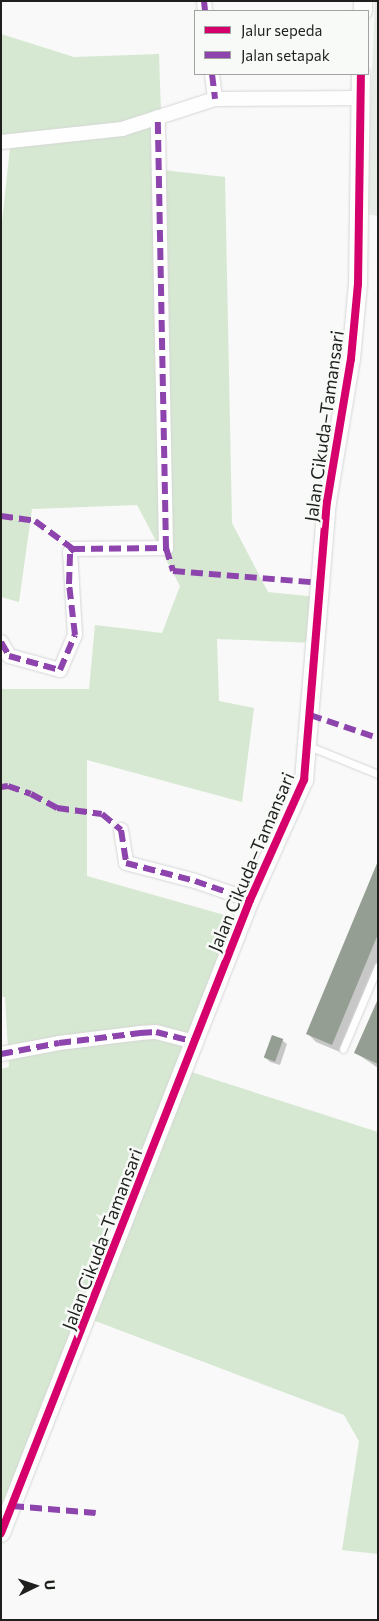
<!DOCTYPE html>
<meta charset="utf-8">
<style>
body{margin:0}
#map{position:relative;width:379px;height:1621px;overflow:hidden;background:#f8f9f8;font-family:Commissioner,sans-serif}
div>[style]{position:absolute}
.built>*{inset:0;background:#e8ece7}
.green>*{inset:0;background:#d6e8d2}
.shadow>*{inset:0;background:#0003}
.building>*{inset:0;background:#959e92;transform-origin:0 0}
.roads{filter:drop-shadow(0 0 1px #d5d6d5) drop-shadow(0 0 1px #d5d6d5)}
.service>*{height:7px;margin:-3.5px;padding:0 3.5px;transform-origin:3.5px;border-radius:3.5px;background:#fefefe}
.minor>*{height:14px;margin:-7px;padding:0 7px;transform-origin:7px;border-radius:7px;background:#fefefe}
.tertiary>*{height:18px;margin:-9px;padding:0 9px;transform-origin:9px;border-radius:9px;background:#fefefe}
.quiet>*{height:6px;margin-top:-3px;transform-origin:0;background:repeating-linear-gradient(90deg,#8e44ad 0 12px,transparent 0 18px)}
.cycleway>*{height:8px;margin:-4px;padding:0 4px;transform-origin:4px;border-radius:4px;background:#d6006c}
span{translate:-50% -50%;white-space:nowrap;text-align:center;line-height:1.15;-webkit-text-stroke:5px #f8faf7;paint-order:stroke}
.street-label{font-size:18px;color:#1f201e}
.frame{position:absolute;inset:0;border:2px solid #1f201e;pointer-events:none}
.legend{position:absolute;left:194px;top:10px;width:175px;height:65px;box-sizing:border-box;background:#f8faf7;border:1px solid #a1a3a0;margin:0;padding:6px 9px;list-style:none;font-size:15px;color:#1f201e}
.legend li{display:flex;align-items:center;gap:10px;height:25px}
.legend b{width:25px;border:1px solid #a1a3a0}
.north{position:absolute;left:10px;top:1561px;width:50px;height:50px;-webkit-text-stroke:4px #f8faf7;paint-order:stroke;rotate:86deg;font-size:14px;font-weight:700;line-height:20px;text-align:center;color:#1f201e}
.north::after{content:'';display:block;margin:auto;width:18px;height:22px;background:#1f201e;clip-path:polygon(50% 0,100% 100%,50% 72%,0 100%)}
</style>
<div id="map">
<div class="built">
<i style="clip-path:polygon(375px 1px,378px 1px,378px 216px,366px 214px)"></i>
</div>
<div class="green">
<i style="clip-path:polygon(1px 34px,74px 57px,159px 54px,163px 170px,225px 177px,232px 523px,268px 592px,317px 597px,314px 643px,217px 639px,219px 701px,254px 708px,242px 802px,87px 760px,87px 876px,242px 920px,188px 1071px,378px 1132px,378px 1554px,342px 1550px,359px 1441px,344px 1415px,90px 1319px,1px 1535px,1px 1069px,9px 1067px,5px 997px,1px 997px,1px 689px,89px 689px,95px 625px,162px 633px,180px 586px,137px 505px,32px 509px,19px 602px,1px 597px,1px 231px,11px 138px,1px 139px)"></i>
</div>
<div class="shadow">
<i style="clip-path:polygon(378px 864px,378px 961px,340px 1052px,316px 1042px,308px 1034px)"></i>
<i style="clip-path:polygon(378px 1002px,378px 1068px,356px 1053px)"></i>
<i style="clip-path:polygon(282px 1040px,287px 1044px,280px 1065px,270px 1062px,266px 1058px)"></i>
</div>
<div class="building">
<i style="clip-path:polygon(378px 861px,378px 934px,332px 1045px,306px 1034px)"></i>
<i style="clip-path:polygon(378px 999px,378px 1064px,354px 1053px)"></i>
<i style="left:272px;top:1035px;width:12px;height:24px;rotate:20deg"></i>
</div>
<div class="roads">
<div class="service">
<i style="left:309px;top:746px;width:74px;rotate:22.1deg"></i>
<i style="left:343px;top:1049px;width:90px;rotate:-67.1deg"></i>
</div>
<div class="minor">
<i style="left:204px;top:1px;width:10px;rotate:84deg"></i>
<i style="left:212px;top:74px;width:25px;rotate:83deg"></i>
<i style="left:1px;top:142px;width:122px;rotate:-6.1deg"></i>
<i style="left:122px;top:129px;width:98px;rotate:-17.9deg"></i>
<i style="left:215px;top:99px;width:146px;rotate:-0.4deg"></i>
<i style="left:1px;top:642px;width:16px;rotate:60deg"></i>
<i style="left:9px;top:656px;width:53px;rotate:15.4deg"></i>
<i style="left:60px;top:670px;width:38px;rotate:-67deg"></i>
<i style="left:75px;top:635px;width:83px;rotate:-93.4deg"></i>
<i style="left:70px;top:552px;width:4px;rotate:-45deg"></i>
<i style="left:73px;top:549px;width:93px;rotate:-0.6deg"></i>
<i style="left:166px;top:548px;width:431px;rotate:-91.1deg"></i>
<i style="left:121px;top:830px;width:33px;rotate:81deg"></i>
<i style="left:126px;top:863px;width:71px;rotate:14.6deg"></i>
<i style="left:195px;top:881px;width:58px;rotate:19.1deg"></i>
<i style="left:1px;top:1054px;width:59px;rotate:-10.7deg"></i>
<i style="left:59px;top:1043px;width:82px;rotate:-7deg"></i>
<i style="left:140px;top:1033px;width:16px;rotate:-4deg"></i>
<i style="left:156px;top:1032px;width:40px;rotate:14.4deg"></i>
</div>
<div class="tertiary">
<i style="left:363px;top:11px;width:10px;rotate:-90deg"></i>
<i style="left:1px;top:1533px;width:680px;rotate:-68.53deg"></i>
<i style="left:250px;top:900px;width:132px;rotate:-65.8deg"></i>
<i style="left:304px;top:780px;width:279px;rotate:-85.3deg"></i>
<i style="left:327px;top:502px;width:145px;rotate:-80.5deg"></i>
<i style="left:351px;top:359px;width:75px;rotate:-84.7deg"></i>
<i style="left:358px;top:284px;width:210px;rotate:-89.2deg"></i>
</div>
</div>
<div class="quiet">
<i style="left:204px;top:1px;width:10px;rotate:84deg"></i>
<i style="left:212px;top:74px;width:25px;rotate:83deg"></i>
<i style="left:1px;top:516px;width:34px;rotate:8deg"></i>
<i style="left:35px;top:521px;width:47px;rotate:36.4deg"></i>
<i style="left:73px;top:549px;width:93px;rotate:-0.6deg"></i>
<i style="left:166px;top:548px;width:431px;rotate:-91.1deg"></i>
<i style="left:166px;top:548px;width:24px;rotate:73deg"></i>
<i style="left:173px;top:571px;width:148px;rotate:4.6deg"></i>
<i style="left:1px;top:642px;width:16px;rotate:60deg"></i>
<i style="left:9px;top:656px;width:53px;rotate:15.4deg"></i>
<i style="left:60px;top:670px;width:38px;rotate:-67deg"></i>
<i style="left:75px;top:635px;width:51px;rotate:-96.7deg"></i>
<i style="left:69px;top:584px;width:32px;rotate:-88deg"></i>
<i style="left:70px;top:552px;width:4px;rotate:-45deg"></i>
<i style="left:310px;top:715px;width:72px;rotate:18.7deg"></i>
<i style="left:1px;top:787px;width:7px;rotate:-8deg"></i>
<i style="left:8px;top:786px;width:24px;rotate:19deg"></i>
<i style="left:31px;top:794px;width:30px;rotate:28deg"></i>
<i style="left:57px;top:808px;width:45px;rotate:7.6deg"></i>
<i style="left:102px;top:814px;width:25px;rotate:40deg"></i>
<i style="left:121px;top:830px;width:33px;rotate:81deg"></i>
<i style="left:126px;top:863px;width:71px;rotate:14.6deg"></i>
<i style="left:195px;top:881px;width:58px;rotate:19.1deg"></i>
<i style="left:1px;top:1054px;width:59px;rotate:-10.7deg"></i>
<i style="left:59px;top:1043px;width:82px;rotate:-7deg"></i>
<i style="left:140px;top:1033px;width:16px;rotate:-4deg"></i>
<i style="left:156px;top:1032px;width:40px;rotate:14.4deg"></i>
<i style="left:12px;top:1506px;width:84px;rotate:4.8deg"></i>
</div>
<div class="cycleway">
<i style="left:1px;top:1533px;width:680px;rotate:-68.53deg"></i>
<i style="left:250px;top:900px;width:132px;rotate:-65.8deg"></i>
<i style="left:304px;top:780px;width:279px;rotate:-85.3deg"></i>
<i style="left:327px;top:502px;width:145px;rotate:-80.5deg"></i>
<i style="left:351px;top:359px;width:75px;rotate:-84.7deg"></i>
<i style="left:358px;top:284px;width:210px;rotate:-89.2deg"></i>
</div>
<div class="street-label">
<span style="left:324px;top:426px;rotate:-82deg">Jalan Cikuda–Tamansari</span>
<span style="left:251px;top:862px;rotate:-67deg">Jalan Cikuda–Tamansari</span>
<span style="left:102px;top:1239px;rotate:-69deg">Jalan Cikuda–Tamansari</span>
</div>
<div class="frame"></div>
<ul class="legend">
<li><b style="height:6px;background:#d6006c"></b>Jalur sepeda</li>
<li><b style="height:6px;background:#8e44ad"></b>Jalan setapak</li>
</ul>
<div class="north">U</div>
</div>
